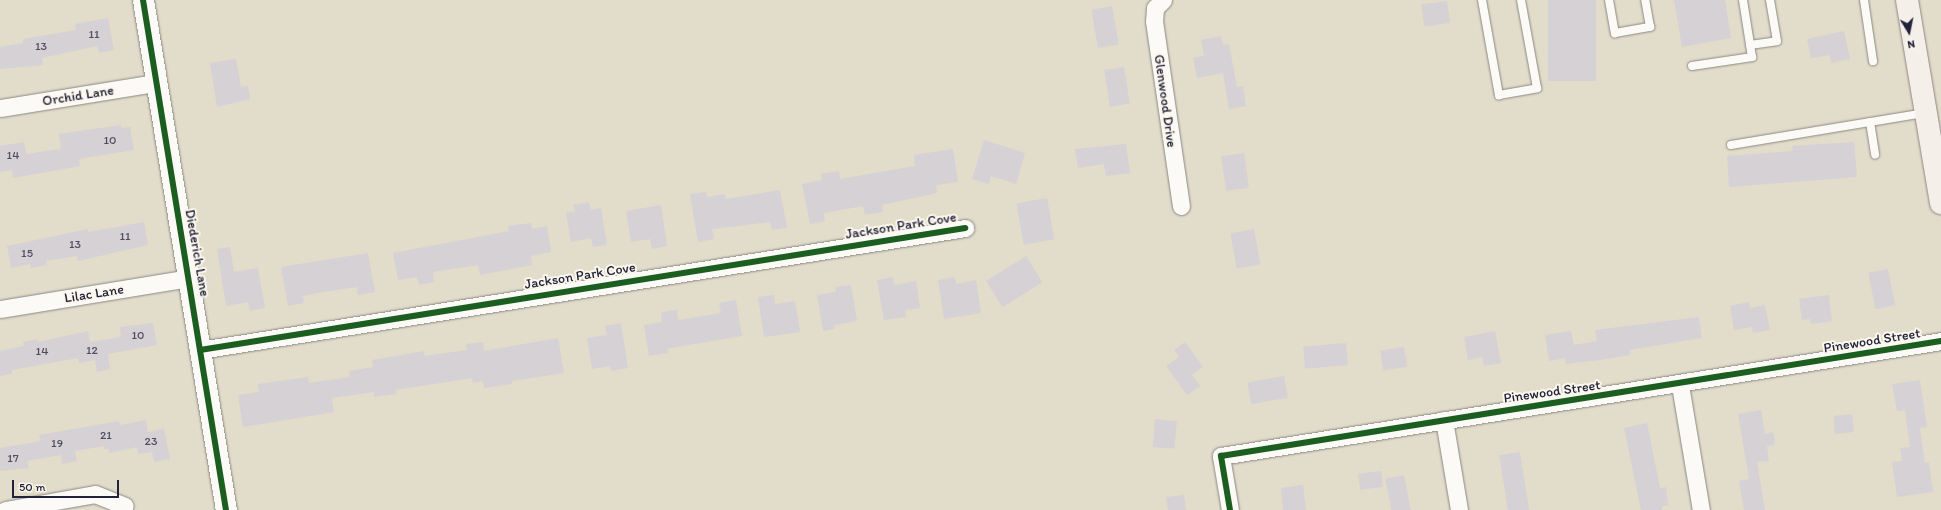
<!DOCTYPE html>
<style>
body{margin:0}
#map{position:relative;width:1941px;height:510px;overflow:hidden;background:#e2dcca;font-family:Itim,sans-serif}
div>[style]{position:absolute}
.building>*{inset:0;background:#d6d1d4;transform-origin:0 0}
.roads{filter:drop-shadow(0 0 1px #8b8883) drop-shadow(0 0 1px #8b8883)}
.service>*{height:8px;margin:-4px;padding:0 4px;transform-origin:4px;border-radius:4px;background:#fbfaf7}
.minor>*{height:17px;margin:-8.5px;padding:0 8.5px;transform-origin:8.5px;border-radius:8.5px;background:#fbfaf7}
.tertiary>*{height:21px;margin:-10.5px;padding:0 10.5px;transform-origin:10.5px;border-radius:10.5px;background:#fbfaf7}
.secondary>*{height:22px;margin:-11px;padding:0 11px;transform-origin:11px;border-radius:11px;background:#f4f0e9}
.cycleway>*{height:6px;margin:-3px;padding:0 3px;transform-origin:3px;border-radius:3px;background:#1b5e20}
span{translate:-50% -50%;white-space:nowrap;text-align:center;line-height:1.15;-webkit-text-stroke:4px #fbf7ec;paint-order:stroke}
.number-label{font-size:12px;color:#4f4e61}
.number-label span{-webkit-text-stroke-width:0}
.street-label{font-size:14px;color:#22223b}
.north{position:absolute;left:1889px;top:12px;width:40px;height:40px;-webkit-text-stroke:3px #fbf7ec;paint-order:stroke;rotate:170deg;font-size:11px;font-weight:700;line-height:16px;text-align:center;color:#22223b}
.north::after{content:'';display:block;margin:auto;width:14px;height:18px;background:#22223b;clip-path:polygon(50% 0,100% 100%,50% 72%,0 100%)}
.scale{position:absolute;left:12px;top:480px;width:107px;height:18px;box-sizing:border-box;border:2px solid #22223b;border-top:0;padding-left:5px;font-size:12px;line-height:14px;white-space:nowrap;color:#22223b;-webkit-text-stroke:3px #fbf7ec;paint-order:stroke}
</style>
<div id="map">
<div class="building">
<i style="left:1548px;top:0;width:48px;height:81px"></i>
<i style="clip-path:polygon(1674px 0,1725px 0,1731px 38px,1682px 47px)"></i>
<i style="left:1447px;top:1px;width:22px;height:26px;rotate:82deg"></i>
<i style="left:1112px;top:6px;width:39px;height:21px;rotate:80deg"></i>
<i style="clip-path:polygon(108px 18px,114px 50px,99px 53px,97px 46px,42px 58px,43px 65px,0 69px,0 47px,23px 43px,23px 39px,76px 30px,75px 24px)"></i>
<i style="clip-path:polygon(1844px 31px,1850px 59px,1831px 63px,1830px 55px,1811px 58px,1807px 39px)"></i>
<i style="clip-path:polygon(1221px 36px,1223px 45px,1229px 44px,1237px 87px,1243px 86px,1246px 106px,1229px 109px,1223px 73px,1197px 78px,1193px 58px,1204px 56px,1201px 40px)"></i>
<i style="clip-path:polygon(236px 59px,241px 87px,248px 86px,250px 99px,217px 107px,210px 63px)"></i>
<i style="left:1124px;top:67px;width:37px;height:20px;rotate:81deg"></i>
<i style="clip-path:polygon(121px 125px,121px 128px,130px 127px,134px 150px,79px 159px,80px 166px,13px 178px,12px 170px,0 172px,0 146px,24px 142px,26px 154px,61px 149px,59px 134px)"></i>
<i style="clip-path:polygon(984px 140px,1025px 153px,1016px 184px,991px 176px,989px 184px,972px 179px)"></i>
<i style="clip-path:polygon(1854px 142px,1857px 177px,1729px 187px,1727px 156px,1793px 151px,1792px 146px)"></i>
<i style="clip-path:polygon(1126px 144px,1130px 173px,1106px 176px,1104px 164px,1078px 168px,1075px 149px)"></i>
<i style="clip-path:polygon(953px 149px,958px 182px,936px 185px,937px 193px,882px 205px,883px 212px,865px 215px,863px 206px,824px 213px,825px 221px,810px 224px,802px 184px,822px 180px,821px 174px,839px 171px,840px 179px,915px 166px,914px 155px)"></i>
<i style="left:1244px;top:153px;width:35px;height:23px;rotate:82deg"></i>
<i style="clip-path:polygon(780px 190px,787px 228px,772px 230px,770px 222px,712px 229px,714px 239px,698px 242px,690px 194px,706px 192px,707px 197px,725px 194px,726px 199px)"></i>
<i style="left:1047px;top:198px;width:42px;height:31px;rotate:80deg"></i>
<i style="clip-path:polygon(589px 202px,591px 210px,601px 208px,607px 245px,593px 247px,591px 238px,571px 242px,566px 213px,575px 211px,573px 205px)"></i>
<i style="clip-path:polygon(661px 205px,667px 246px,652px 249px,650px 239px,631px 242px,626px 211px)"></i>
<i style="clip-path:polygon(144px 222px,148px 245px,78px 261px,77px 256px,46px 261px,47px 265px,31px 268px,30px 264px,11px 268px,7px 246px,88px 229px,88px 232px)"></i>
<i style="clip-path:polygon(531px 223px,532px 229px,547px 226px,551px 252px,531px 256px,532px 265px,480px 275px,478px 265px,433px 272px,434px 282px,419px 285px,417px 277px,398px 280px,393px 253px,509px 231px,508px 226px)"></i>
<i style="left:1254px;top:229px;width:36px;height:24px;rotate:80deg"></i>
<i style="clip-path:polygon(230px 247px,234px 272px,258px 268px,265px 308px,250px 311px,248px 302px,226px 306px,217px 249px)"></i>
<i style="clip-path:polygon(368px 253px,375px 292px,358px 295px,357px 287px,323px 292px,303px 296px,304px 303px,288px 306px,281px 267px)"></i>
<i style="left:1026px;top:256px;width:31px;height:47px;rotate:58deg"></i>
<i style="left:1888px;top:269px;width:37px;height:20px;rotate:79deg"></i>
<i style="clip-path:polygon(893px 277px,894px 285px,916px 281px,920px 308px,905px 310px,906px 317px,884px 320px,877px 280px)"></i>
<i style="clip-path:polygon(955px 277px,956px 284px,976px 280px,981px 313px,944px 319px,938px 280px)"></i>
<i style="clip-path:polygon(851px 285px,857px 321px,834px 325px,835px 329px,823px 331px,817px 295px,836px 292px,835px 287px)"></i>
<i style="clip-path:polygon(774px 295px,775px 304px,795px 301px,800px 332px,764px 337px,758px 297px)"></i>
<i style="clip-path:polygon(1829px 295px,1832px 321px,1811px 324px,1810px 319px,1802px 320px,1799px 299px)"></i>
<i style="clip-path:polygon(736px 300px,742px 336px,682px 346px,667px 349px,668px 353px,649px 356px,644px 325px,662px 322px,661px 312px,677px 310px,678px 320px,721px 313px,719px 303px)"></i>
<i style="clip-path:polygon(1749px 302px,1750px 308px,1765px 305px,1770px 330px,1753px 333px,1752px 327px,1734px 330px,1730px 306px)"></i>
<i style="clip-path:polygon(1699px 317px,1702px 338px,1630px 350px,1630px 355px,1600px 360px,1566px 364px,1565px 358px,1549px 361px,1545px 335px,1571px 331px,1574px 345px,1597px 341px,1595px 330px)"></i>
<i style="clip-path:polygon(153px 323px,157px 345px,108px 354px,110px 369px,97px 372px,95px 360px,79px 363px,78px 358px,12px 370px,12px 374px,0 376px,0 351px,24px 346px,23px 342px,37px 339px,38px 342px,88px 331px,90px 342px,121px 337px,120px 327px)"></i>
<i style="clip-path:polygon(621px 323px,628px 368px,611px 371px,610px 366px,592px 369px,587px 338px,607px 335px,605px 326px)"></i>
<i style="clip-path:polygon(1495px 331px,1501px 363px,1484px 366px,1482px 357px,1468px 360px,1464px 337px)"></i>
<i style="clip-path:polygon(558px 338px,564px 373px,512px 381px,512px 384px,484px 388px,483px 381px,473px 383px,472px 378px,396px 390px,396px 394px,374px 397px,374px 392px,332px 398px,334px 412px,243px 427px,238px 395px,259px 392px,258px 384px,308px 377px,309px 383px,350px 377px,349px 371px,373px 367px,372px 360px,424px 351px,425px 356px,467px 350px,466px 344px,483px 342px,484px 351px)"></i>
<i style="clip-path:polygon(1185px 342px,1203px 367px,1192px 375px,1200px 386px,1187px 395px,1166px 366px,1179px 357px,1174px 350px)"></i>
<i style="left:1346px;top:343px;width:22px;height:43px;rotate:85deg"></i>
<i style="left:1404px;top:347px;width:20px;height:24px;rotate:81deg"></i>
<i style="left:1284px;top:376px;width:22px;height:37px;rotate:80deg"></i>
<i style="clip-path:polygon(1920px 380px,1927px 427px,1920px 428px,1925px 463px,1929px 462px,1933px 492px,1897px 497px,1892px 462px,1902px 461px,1900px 448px,1910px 447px,1905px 410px,1897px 411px,1892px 384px)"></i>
<i style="clip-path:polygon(1761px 410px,1765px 434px,1773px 432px,1775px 445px,1767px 446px,1769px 461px,1757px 462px,1765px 510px,1744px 510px,1739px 481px,1749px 479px,1738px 414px)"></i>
<i style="left:1852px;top:414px;width:18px;height:19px;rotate:84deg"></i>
<i style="left:1155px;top:419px;width:22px;height:28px;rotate:5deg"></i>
<i style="clip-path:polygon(146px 420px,148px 432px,164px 429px,170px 459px,154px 462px,152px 452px,138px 454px,137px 447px,109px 453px,109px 449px,104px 449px,104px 446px,75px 451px,77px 461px,62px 464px,61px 455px,27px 461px,29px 468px,0 471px,0 448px,41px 441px,39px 435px,119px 421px,120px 425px)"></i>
<i style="clip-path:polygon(1647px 423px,1660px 488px,1666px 487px,1668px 505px,1662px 506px,1663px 510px,1641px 510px,1624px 428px)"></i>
<i style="left:1520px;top:452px;width:59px;height:21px;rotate:81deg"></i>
<i style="left:1381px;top:471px;width:16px;height:23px;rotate:83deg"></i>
<i style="left:1404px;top:475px;width:36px;height:19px;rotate:79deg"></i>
<i style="clip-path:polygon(1303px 485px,1306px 510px,1283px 510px,1281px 488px)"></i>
<i style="clip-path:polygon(1184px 495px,1186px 510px,1168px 510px,1166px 497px)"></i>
</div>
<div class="roads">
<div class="service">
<i style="left:1482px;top:0;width:97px;rotate:79.9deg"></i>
<i style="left:1499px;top:95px;width:39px;rotate:-10deg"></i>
<i style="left:1537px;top:88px;width:89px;rotate:-100.3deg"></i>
<i style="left:1609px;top:0;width:34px;rotate:80deg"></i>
<i style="left:1615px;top:33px;width:36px;rotate:-10deg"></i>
<i style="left:1650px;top:27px;width:27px;rotate:-100deg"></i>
<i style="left:1864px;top:0;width:62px;rotate:81.6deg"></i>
<i style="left:1750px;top:45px;width:27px;rotate:-8deg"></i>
<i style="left:1777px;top:41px;width:42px;rotate:-99.7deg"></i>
<i style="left:1692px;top:66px;width:61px;rotate:-8.5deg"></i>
<i style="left:1752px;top:57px;width:58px;rotate:-99deg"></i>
<i style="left:1870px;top:122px;width:33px;rotate:81deg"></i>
<i style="left:1731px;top:145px;width:197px;rotate:-9.4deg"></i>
</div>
<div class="minor">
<i style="left:1163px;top:0;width:11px;rotate:135deg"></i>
<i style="left:1155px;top:8px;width:13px;rotate:94deg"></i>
<i style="left:1154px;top:21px;width:187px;rotate:81.7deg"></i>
<i style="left:0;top:108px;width:157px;rotate:-9.2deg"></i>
<i style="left:0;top:309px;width:192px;rotate:-9.3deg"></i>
<i style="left:200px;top:350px;width:775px;rotate:-9.06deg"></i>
<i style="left:1680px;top:385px;width:127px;rotate:80.5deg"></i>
<i style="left:1444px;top:420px;width:91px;rotate:80.5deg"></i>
<i style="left:5px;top:510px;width:91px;rotate:-10.1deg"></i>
<i style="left:95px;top:494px;width:32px;rotate:22deg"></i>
<i style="left:1230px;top:510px;width:55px;rotate:-99.5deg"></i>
<i style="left:1221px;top:456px;width:729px;rotate:-9.07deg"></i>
</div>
<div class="tertiary">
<i style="left:143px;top:0;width:517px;rotate:80.76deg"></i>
</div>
<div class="secondary">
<i style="left:1907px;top:0;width:206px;rotate:80.5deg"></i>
</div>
</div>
<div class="cycleway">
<i style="left:143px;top:0;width:517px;rotate:80.76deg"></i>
<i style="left:200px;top:350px;width:775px;rotate:-9.06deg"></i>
<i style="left:1230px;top:510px;width:55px;rotate:-99.5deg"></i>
<i style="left:1221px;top:456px;width:729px;rotate:-9.07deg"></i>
</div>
<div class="number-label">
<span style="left:94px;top:35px">11</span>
<span style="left:41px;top:47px">13</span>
<span style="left:110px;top:141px">10</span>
<span style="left:13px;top:156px">14</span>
<span style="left:125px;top:237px">11</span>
<span style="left:75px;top:245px">13</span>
<span style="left:27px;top:254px">15</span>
<span style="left:138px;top:336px">10</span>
<span style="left:92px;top:351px">12</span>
<span style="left:42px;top:352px">14</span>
<span style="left:106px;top:436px">21</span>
<span style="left:151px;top:442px">23</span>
<span style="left:57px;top:444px">19</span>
<span style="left:13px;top:459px">17</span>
</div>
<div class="street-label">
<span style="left:78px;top:96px;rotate:-9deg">Orchid Lane</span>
<span style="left:1165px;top:101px;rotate:82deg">Glenwood Drive</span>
<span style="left:901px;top:226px;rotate:-9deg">Jackson Park Cove</span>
<span style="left:197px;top:253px;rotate:80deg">Diederich Lane</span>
<span style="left:580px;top:276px;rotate:-9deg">Jackson Park Cove</span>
<span style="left:94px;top:294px;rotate:-9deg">Lilac Lane</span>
<span style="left:1872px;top:341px;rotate:-9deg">Pinewood Street</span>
<span style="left:1552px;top:392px;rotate:-8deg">Pinewood Street</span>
</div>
<div class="north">N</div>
<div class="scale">50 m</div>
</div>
